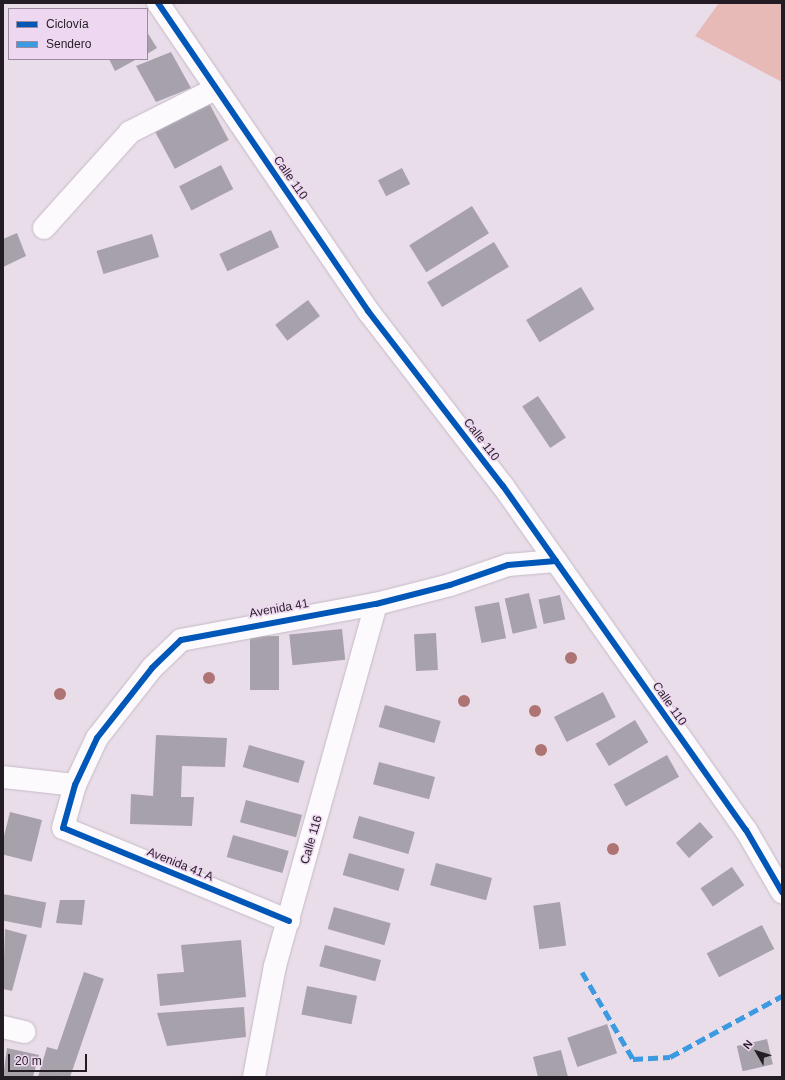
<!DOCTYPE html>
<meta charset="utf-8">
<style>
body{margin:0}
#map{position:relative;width:785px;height:1080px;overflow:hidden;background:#e9ddea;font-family:Helvetica,sans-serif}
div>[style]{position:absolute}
.green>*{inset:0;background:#e7bab8}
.building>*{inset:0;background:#a7a1ac;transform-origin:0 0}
.roads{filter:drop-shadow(0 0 1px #c4bac5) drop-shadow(0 0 1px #c4bac5)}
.minor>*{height:22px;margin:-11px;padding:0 11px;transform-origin:11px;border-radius:11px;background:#fcfafc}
.quiet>*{height:5px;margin-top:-2.5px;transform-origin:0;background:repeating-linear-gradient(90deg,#3c9be0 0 10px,transparent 0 15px)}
.cycleway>*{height:6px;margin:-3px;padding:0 3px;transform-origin:3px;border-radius:3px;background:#0057b8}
.trees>*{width:12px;height:12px;margin:-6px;border-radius:50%;background:#ae7373}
span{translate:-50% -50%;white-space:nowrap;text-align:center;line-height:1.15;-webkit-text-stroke:3px #eed7f0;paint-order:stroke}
.street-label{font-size:12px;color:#241c25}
.frame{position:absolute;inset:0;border:4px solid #241c25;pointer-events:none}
.legend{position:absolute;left:8px;top:8px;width:140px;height:52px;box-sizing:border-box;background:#eed7f0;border:1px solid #9d8c9f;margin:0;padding:5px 7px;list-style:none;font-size:12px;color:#241c25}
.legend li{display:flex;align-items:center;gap:8px;height:20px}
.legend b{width:20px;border:1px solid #9d8c9f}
.north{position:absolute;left:737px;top:1032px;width:40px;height:40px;-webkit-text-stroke:3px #eed7f0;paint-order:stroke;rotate:309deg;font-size:11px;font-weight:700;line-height:16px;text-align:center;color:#241c25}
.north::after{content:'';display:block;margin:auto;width:14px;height:18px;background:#241c25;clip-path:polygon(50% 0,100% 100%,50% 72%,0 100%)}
.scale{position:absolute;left:8px;top:1054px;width:79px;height:18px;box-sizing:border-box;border:2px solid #241c25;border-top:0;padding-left:5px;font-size:12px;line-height:14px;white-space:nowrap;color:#241c25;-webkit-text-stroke:3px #eed7f0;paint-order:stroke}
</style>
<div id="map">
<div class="green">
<i style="clip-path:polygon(719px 3px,782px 3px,782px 82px,695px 36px)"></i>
</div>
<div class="building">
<i style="clip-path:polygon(147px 32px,157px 48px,147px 54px)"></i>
<i style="clip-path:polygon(171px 52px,191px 88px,156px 102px,136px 66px)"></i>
<i style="clip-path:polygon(109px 59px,137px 59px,115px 71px)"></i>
<i style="left:209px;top:103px;width:42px;height:61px;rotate:62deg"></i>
<i style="left:221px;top:165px;width:27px;height:47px;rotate:63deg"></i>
<i style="left:402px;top:168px;width:18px;height:27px;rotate:63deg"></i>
<i style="left:472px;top:206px;width:32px;height:74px;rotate:58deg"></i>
<i style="left:271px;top:230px;width:19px;height:57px;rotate:65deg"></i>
<i style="clip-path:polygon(17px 233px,26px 256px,3px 267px,3px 239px)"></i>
<i style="left:152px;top:234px;width:24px;height:58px;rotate:73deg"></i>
<i style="left:494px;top:242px;width:29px;height:78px;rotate:59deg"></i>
<i style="left:581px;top:287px;width:26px;height:64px;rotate:59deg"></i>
<i style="left:308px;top:300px;width:20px;height:41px;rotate:53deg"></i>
<i style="left:538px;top:396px;width:50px;height:19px;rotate:56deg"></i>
<i style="left:529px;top:593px;width:36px;height:25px;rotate:77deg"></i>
<i style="left:560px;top:595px;width:25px;height:22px;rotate:78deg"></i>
<i style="left:499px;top:602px;width:37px;height:25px;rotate:79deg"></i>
<i style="left:342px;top:629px;width:31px;height:53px;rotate:84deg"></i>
<i style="left:436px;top:633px;width:37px;height:22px;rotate:87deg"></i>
<i style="left:250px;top:636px;width:29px;height:54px"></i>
<i style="left:603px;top:692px;width:28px;height:55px;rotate:63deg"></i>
<i style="left:385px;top:705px;width:58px;height:23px;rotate:16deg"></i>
<i style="left:635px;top:720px;width:26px;height:46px;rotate:59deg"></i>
<i style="clip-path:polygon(156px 735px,227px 738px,225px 767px,182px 766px,181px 797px,194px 797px,192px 826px,130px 824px,131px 794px,153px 796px)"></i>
<i style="left:249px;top:745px;width:58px;height:23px;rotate:16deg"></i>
<i style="left:667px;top:755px;width:25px;height:61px;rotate:61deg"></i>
<i style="left:379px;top:762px;width:58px;height:23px;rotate:15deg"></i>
<i style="left:246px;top:800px;width:58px;height:23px;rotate:15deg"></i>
<i style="left:10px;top:812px;width:33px;height:43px;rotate:14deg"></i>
<i style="left:359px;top:816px;width:58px;height:23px;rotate:16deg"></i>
<i style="left:700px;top:822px;width:20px;height:32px;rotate:49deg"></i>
<i style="left:233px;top:835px;width:58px;height:23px;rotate:16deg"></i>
<i style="left:349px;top:853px;width:58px;height:23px;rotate:16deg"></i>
<i style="left:436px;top:863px;width:58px;height:23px;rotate:15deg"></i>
<i style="left:732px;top:867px;width:22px;height:38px;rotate:56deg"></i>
<i style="left:3px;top:894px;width:44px;height:26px;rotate:11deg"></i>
<i style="clip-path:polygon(60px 900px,85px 900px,82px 925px,56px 923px)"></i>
<i style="left:560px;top:902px;width:44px;height:27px;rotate:82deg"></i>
<i style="left:334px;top:907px;width:59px;height:23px;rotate:16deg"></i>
<i style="left:762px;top:925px;width:27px;height:62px;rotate:63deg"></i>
<i style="clip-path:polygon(5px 929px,27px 935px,12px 991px,3px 989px)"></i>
<i style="clip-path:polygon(241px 940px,246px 997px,160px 1006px,157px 974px,184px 972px,181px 945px)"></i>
<i style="left:325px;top:945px;width:58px;height:22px;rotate:15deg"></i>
<i style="left:84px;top:972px;width:21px;height:105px;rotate:19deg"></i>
<i style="left:307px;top:986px;width:51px;height:29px;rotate:11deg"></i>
<i style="clip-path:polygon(244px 1007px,246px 1037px,167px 1046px,157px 1013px)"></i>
<i style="left:607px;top:1024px;width:31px;height:42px;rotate:71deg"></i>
<i style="left:767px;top:1039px;width:26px;height:31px;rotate:77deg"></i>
<i style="clip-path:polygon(47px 1047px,69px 1053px,62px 1077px,38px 1077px)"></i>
<i style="clip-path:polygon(7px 1048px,39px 1055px,33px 1077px,3px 1077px)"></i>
<i style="clip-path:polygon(561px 1050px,568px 1077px,538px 1077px,533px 1057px)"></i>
</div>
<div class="roads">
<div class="minor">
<i style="left:158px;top:3px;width:373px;rotate:55.7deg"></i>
<i style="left:368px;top:311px;width:221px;rotate:52.4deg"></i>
<i style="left:503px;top:486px;width:421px;rotate:54.8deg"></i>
<i style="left:746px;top:830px;width:72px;rotate:59.9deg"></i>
<i style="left:44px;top:228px;width:129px;rotate:-48.1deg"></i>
<i style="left:130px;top:132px;width:95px;rotate:-26.8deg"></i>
<i style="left:3px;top:777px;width:72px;rotate:6.3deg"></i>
<i style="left:289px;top:921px;width:244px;rotate:-157.6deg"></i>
<i style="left:63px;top:828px;width:45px;rotate:-74.4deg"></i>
<i style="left:75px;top:785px;width:52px;rotate:-64.9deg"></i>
<i style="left:97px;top:738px;width:89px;rotate:-51.8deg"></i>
<i style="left:152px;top:668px;width:40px;rotate:-44deg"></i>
<i style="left:181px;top:640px;width:198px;rotate:-10.5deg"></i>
<i style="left:376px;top:604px;width:76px;rotate:-14.4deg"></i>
<i style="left:450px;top:585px;width:61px;rotate:-19deg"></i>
<i style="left:508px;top:565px;width:48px;rotate:-4.8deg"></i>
<i style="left:3px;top:1027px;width:22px;rotate:13deg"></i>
<i style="left:254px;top:1077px;width:113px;rotate:-79.3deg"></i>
<i style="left:275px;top:966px;width:376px;rotate:-74.4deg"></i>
</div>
</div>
<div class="quiet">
<i style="left:582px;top:972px;width:101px;rotate:59.6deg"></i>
<i style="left:633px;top:1059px;width:37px;rotate:-3deg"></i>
<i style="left:670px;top:1057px;width:128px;rotate:-28.6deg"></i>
</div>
<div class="cycleway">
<i style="left:158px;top:3px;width:373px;rotate:55.7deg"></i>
<i style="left:368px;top:311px;width:221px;rotate:52.4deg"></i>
<i style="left:503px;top:486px;width:421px;rotate:54.8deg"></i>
<i style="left:746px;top:830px;width:72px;rotate:59.9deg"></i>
<i style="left:289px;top:921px;width:244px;rotate:-157.6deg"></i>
<i style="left:63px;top:828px;width:45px;rotate:-74.4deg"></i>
<i style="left:75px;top:785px;width:52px;rotate:-64.9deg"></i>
<i style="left:97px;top:738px;width:89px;rotate:-51.8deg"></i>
<i style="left:152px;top:668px;width:40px;rotate:-44deg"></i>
<i style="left:181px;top:640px;width:198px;rotate:-10.5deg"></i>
<i style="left:376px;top:604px;width:76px;rotate:-14.4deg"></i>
<i style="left:450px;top:585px;width:61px;rotate:-19deg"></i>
<i style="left:508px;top:565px;width:48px;rotate:-4.8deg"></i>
</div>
<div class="trees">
<i style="left:571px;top:658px"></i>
<i style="left:209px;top:678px"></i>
<i style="left:60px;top:694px"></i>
<i style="left:464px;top:701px"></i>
<i style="left:535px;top:711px"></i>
<i style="left:541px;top:750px"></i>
<i style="left:613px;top:849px"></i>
</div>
<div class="street-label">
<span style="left:290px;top:178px;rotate:55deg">Calle 110</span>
<span style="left:481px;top:440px;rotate:52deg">Calle 110</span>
<span style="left:279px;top:609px;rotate:-10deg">Avenida 41</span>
<span style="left:669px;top:704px;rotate:55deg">Calle 110</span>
<span style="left:312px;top:840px;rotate:-74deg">Calle 116</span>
<span style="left:180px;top:865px;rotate:22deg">Avenida 41 A</span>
</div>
<div class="frame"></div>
<ul class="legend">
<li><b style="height:5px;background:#0057b8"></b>Ciclovía</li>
<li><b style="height:5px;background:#3c9be0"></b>Sendero</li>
</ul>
<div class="north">N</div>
<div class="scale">20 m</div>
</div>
